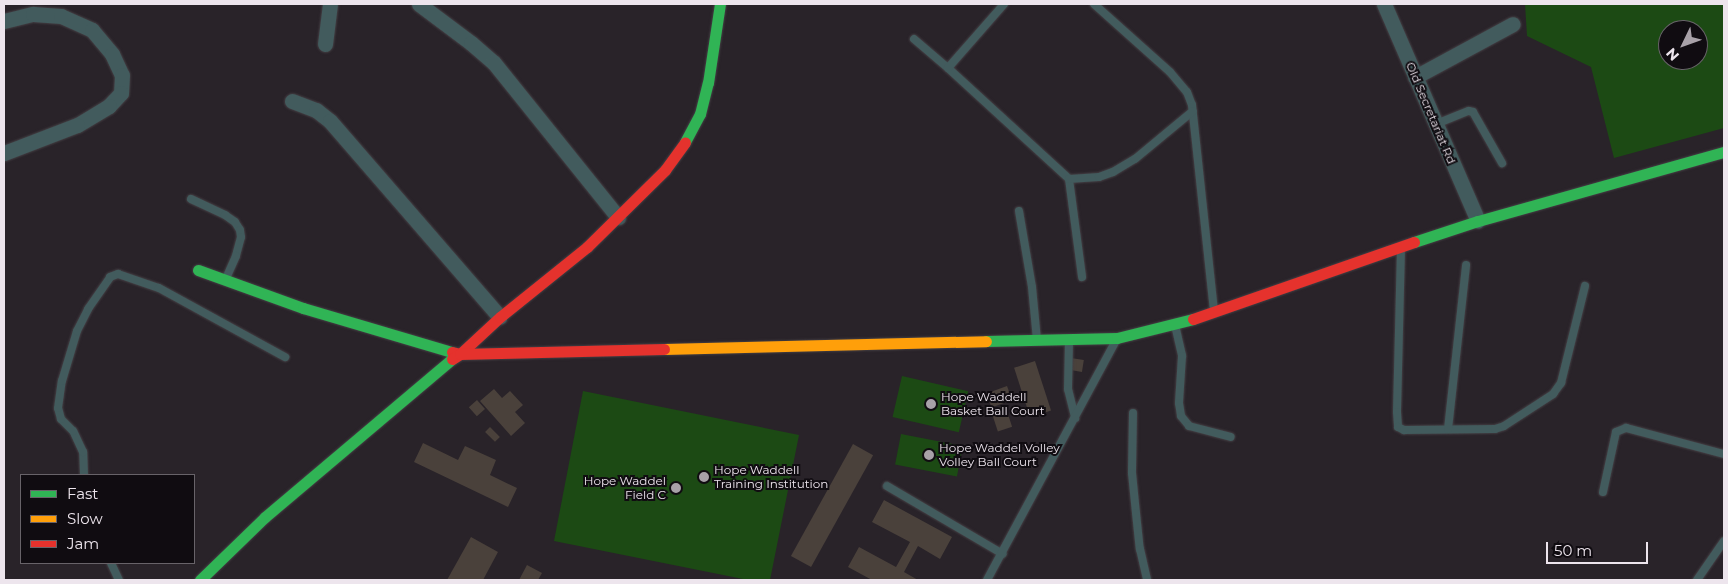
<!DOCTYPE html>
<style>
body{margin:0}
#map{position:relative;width:1728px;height:584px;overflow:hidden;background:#292329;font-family:Montserrat,sans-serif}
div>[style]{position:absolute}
.green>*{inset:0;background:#1c4a14;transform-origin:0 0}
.building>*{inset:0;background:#4a413b;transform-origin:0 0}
.roads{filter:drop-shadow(0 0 1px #443f44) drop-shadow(0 0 1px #443f44)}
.lane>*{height:8px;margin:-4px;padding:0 4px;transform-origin:4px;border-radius:4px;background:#425b5d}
.street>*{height:15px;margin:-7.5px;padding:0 7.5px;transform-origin:7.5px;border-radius:7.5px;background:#425b5d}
.fast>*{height:11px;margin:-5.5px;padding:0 5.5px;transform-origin:5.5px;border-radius:5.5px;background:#30b455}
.slow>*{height:11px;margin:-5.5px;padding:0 5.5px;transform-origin:5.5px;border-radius:5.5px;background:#ff9f0a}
.jam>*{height:11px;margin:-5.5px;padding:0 5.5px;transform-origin:5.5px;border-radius:5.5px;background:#e5322d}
.dots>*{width:14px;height:14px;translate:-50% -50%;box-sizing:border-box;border:2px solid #100c11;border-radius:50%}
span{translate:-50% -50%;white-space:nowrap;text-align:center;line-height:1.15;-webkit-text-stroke:4px #100c11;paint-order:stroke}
.street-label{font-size:12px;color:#ede5ed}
.poi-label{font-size:12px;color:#ede5ed}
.left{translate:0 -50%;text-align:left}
.right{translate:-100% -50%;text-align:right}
.frame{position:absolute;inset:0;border:5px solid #ede5ed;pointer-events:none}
.legend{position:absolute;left:20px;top:474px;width:175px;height:90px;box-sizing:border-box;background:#100c11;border:1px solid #686369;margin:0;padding:6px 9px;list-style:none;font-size:15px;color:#ede5ed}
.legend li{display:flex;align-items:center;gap:10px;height:25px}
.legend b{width:25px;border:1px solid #686369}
.north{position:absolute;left:1658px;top:20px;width:50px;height:50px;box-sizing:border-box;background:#100c11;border:1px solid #686369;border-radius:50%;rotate:228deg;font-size:14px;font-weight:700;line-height:20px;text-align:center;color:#ede5ed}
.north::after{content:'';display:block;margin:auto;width:18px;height:22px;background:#a8a1a8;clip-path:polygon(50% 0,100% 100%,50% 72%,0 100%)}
.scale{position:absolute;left:1546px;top:542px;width:102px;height:22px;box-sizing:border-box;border:2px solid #ede5ed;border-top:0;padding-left:6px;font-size:15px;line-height:18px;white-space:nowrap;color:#ede5ed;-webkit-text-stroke:4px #100c11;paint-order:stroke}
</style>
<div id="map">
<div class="green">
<i style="clip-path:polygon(evenodd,1525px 4px,1724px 4px,1724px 128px,1614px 158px,1591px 67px,1527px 36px,1525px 4px,1668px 30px,1698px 30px,1698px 60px,1668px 60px,1668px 30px)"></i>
<i style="left:902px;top:376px;width:68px;height:42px;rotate:13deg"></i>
<i style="clip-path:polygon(583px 391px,799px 435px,770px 580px,748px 580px,554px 541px)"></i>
<i style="left:901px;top:434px;width:63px;height:31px;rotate:11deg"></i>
</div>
<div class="building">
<i style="left:1071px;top:358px;width:13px;height:12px;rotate:9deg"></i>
<i style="left:1035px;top:361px;width:52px;height:22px;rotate:72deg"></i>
<i style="left:1007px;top:386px;width:15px;height:22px;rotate:70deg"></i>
<i style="clip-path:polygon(494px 389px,502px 398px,510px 391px,523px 405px,515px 412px,525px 423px,511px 436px,480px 401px)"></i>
<i style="left:477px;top:400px;width:12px;height:11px;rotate:48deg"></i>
<i style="left:1005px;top:405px;width:23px;height:15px;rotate:72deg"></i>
<i style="left:490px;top:427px;width:14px;height:7px;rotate:45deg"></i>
<i style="clip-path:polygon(423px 443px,458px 460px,465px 446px,496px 460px,490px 475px,517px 488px,508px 507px,414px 462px)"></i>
<i style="left:853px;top:444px;width:23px;height:128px;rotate:29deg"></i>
<i style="clip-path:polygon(884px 500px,952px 537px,940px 559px,918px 546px,904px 572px,918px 580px,872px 580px,848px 567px,859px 547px,896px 567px,910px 542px,872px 522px)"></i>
<i style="clip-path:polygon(471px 537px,498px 552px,483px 580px,447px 580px)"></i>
<i style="clip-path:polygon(527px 565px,542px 573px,538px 580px,519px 580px)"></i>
</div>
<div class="roads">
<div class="lane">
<i style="left:1094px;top:4px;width:102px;rotate:41.8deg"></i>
<i style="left:1170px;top:72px;width:26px;rotate:50deg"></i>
<i style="left:1187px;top:92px;width:14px;rotate:69deg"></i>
<i style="left:1192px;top:105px;width:207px;rotate:83.9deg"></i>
<i style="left:914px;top:39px;width:45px;rotate:40.5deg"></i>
<i style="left:948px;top:68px;width:164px;rotate:42.5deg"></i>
<i style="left:1069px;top:179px;width:99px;rotate:82.4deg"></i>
<i style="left:948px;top:68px;width:85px;rotate:-48.8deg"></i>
<i style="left:1436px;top:124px;width:35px;rotate:-22deg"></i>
<i style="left:1469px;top:111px;width:4px;rotate:14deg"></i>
<i style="left:1473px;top:112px;width:59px;rotate:60.4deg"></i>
<i style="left:1069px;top:179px;width:30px;rotate:-4deg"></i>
<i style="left:1099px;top:177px;width:15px;rotate:-20deg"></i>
<i style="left:1113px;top:172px;width:26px;rotate:-31deg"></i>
<i style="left:1135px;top:159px;width:75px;rotate:-39.6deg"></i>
<i style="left:191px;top:199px;width:38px;rotate:25deg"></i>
<i style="left:225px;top:215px;width:12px;rotate:35deg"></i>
<i style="left:235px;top:222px;width:9px;rotate:58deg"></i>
<i style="left:240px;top:230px;width:7px;rotate:82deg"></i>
<i style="left:241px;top:237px;width:20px;rotate:105deg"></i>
<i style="left:236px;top:256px;width:24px;rotate:114deg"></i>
<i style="left:1019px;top:211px;width:77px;rotate:80.3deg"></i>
<i style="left:1032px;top:287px;width:53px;rotate:84.6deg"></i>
<i style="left:1401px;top:248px;width:164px;rotate:91.4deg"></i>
<i style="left:1397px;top:412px;width:15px;rotate:86deg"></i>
<i style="left:1398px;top:427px;width:7px;rotate:27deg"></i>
<i style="left:1404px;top:430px;width:91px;rotate:-0.6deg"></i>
<i style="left:1495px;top:429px;width:9px;rotate:-18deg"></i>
<i style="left:1504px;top:426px;width:59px;rotate:-33.1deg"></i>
<i style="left:1553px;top:394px;width:14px;rotate:-54deg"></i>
<i style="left:1561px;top:383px;width:100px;rotate:-76.1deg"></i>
<i style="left:1175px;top:325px;width:32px;rotate:77deg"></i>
<i style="left:1182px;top:356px;width:47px;rotate:93.7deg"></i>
<i style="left:1179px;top:403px;width:13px;rotate:81deg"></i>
<i style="left:1181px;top:416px;width:13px;rotate:51deg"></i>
<i style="left:1189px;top:426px;width:43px;rotate:14.7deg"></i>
<i style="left:1069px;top:341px;width:48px;rotate:91.2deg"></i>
<i style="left:1068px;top:389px;width:30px;rotate:76deg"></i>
<i style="left:1133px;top:413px;width:60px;rotate:91deg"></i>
<i style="left:1132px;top:473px;width:40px;rotate:84.3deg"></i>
<i style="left:1136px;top:513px;width:36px;rotate:84deg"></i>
<i style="left:1140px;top:549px;width:32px;rotate:77deg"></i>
<i style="left:1448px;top:429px;width:165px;rotate:-83.7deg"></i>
<i style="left:84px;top:475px;width:23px;rotate:-92deg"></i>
<i style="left:83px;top:452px;width:23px;rotate:-115deg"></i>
<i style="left:73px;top:431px;width:17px;rotate:-135deg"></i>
<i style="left:61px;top:419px;width:11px;rotate:-105deg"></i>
<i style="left:58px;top:408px;width:27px;rotate:-82deg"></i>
<i style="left:62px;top:381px;width:52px;rotate:-73.3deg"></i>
<i style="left:77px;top:331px;width:25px;rotate:-63deg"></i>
<i style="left:88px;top:309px;width:39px;rotate:-55deg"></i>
<i style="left:110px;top:277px;width:9px;rotate:-21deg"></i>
<i style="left:118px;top:274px;width:43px;rotate:18.9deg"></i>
<i style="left:159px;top:288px;width:144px;rotate:28.7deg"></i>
<i style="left:887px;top:486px;width:134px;rotate:30.4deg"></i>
<i style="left:1603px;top:492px;width:61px;rotate:-77.8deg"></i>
<i style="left:1616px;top:432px;width:11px;rotate:-22deg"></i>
<i style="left:1626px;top:428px;width:101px;rotate:14.9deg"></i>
<i style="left:111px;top:563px;width:19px;rotate:65deg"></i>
<i style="left:987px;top:580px;width:272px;rotate:-61.7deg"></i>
<i style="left:1697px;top:580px;width:47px;rotate:-55.3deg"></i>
</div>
<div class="street">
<i style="left:419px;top:4px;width:65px;rotate:36.9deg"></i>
<i style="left:471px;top:43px;width:30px;rotate:41deg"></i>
<i style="left:494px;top:63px;width:198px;rotate:51.2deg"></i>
<i style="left:1384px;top:4px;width:236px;rotate:66.6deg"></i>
<i style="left:4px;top:21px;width:30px;rotate:-14deg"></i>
<i style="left:33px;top:14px;width:28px;rotate:4deg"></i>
<i style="left:61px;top:16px;width:34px;rotate:24deg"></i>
<i style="left:92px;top:30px;width:31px;rotate:50deg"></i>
<i style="left:112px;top:54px;width:23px;rotate:65deg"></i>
<i style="left:122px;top:75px;width:18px;rotate:93deg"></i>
<i style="left:121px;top:93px;width:18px;rotate:133deg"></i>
<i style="left:109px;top:106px;width:37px;rotate:149deg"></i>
<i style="left:77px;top:125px;width:78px;rotate:159deg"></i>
<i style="left:325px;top:44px;width:40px;rotate:-82.9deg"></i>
<i style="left:1415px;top:77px;width:111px;rotate:-28.4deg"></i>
<i style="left:292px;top:101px;width:26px;rotate:21deg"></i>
<i style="left:316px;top:110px;width:18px;rotate:38deg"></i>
<i style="left:330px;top:121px;width:259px;rotate:49.1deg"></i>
</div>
<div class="fast">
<i style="left:685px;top:142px;width:32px;rotate:-62deg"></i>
<i style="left:700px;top:114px;width:32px;rotate:-76deg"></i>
<i style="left:708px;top:83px;width:80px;rotate:-81.4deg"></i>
<i style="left:1414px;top:242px;width:67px;rotate:-18.2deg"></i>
<i style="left:1478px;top:221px;width:255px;rotate:-15.7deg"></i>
<i style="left:198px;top:270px;width:112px;rotate:19.9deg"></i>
<i style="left:303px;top:308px;width:155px;rotate:16.5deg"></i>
<i style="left:986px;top:341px;width:131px;rotate:-1.3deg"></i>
<i style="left:1117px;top:338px;width:78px;rotate:-14deg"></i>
<i style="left:200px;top:580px;width:91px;rotate:-44.1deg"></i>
<i style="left:265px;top:517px;width:245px;rotate:-40.2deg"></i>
</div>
<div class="slow">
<i style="left:664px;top:349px;width:322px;rotate:-1.4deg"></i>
</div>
<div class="jam">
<i style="left:1193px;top:319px;width:234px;rotate:-19.2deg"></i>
<i style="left:452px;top:352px;width:8px;rotate:14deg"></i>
<i style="left:460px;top:354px;width:54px;rotate:-42.8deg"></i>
<i style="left:500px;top:317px;width:112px;rotate:-38.8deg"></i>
<i style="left:587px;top:247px;width:110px;rotate:-44.6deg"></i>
<i style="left:665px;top:170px;width:34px;rotate:-54deg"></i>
<i style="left:452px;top:359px;width:9px;rotate:-32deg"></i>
<i style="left:460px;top:354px;width:204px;rotate:-1.4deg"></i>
</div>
</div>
<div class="dots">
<i style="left:931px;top:404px;background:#a8a1a8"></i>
<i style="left:929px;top:455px;background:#a8a1a8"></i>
<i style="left:704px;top:477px;background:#a8a1a8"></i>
<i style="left:676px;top:488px;background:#a8a1a8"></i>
</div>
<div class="street-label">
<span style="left:1431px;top:113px;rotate:67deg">Old Secretariat Rd</span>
</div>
<div class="poi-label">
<span class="left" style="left:941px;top:404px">Hope Waddell<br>Basket Ball Court</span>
<span class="left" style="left:939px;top:455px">Hope Waddel Volley<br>Volley Ball Court</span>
<span class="left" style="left:714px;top:477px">Hope Waddell<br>Training Institution</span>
<span class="right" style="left:666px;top:488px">Hope Waddel<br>Field C</span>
</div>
<div class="frame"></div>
<ul class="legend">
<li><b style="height:6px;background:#30b455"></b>Fast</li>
<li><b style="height:6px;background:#ff9f0a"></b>Slow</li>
<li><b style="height:6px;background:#e5322d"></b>Jam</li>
</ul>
<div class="north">N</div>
<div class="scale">50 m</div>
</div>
